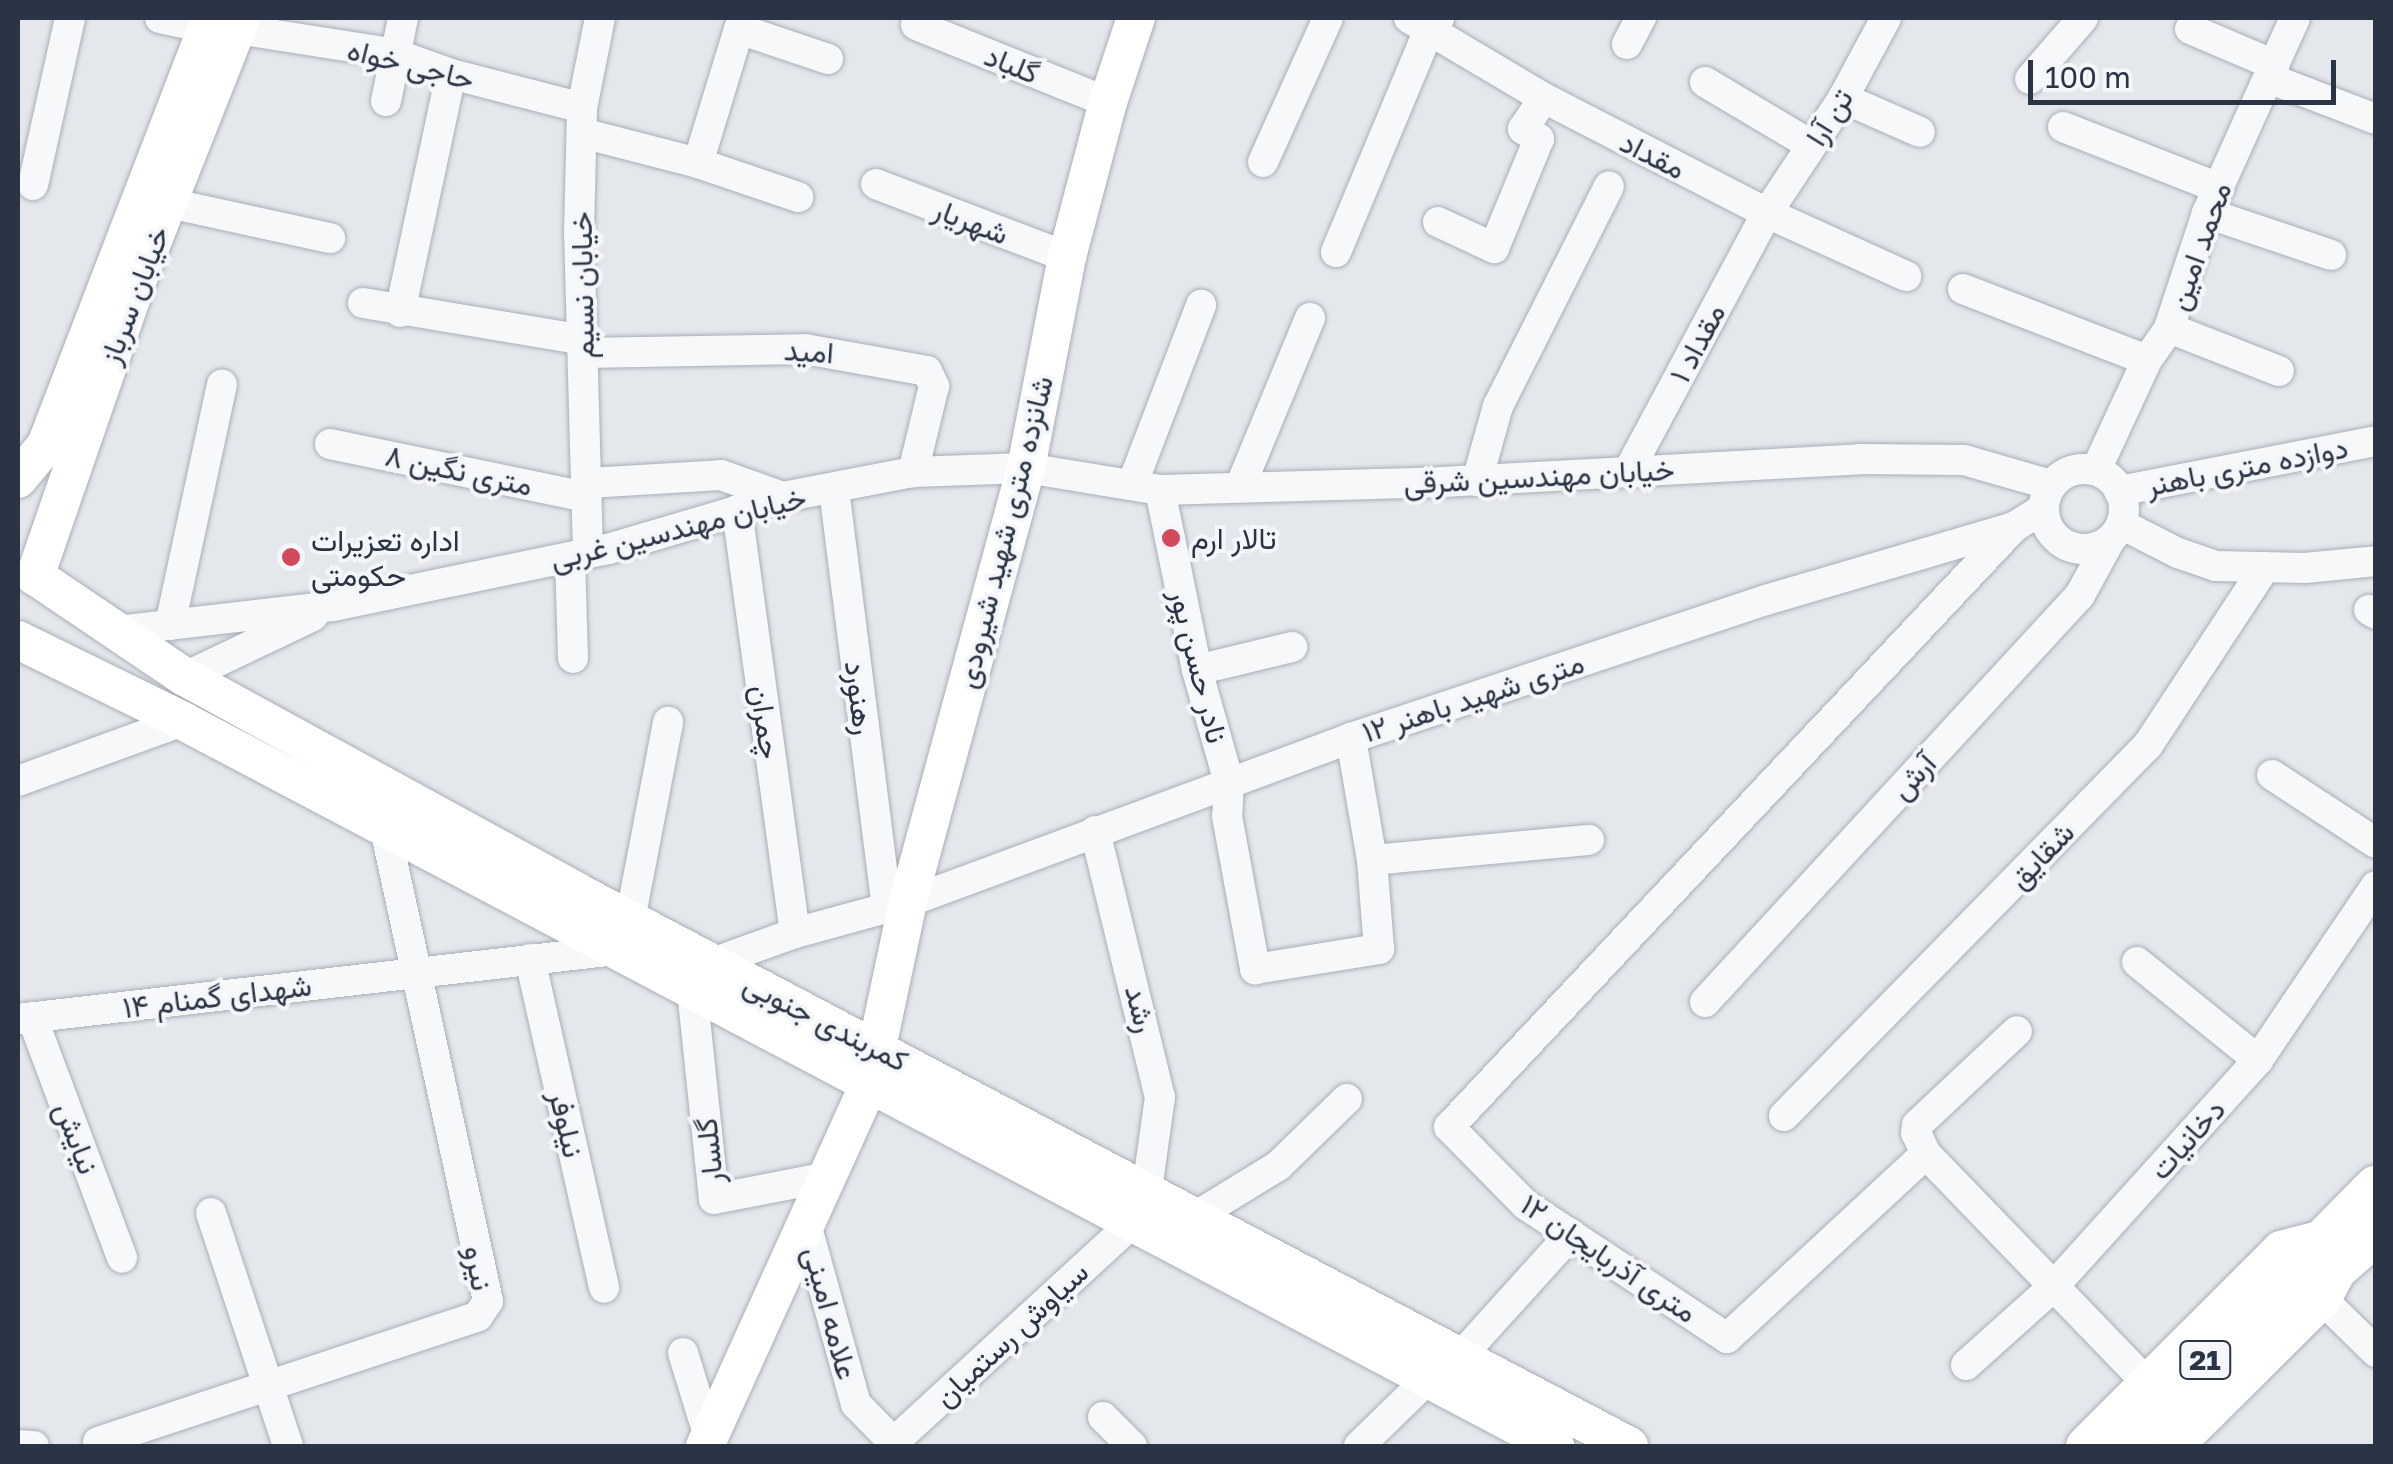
<!DOCTYPE html>
<meta charset="utf-8">
<style>
body{margin:0}
#map{position:relative;width:2393px;height:1464px;overflow:hidden;background:#e4e7ec;font-family:"Golos Text",Vazirmatn,sans-serif}
div>[style]{position:absolute}
.roads{filter:drop-shadow(0 0 2px #a9aeb7) drop-shadow(0 0 2px #a9aeb7)}
.minor>*{height:30px;margin:-15px;padding:0 15px;transform-origin:15px;border-radius:15px;background:#f7f8fa}
.minor>.ring{margin:-15px;padding:0;box-sizing:content-box;background:none;border:30px solid #f7f8fa;border-radius:50%}
.major>*{height:38px;margin:-19px;padding:0 19px;transform-origin:19px;border-radius:19px;background:#fff}
.highway>*{height:45px;margin:-22.5px;padding:0 22.5px;transform-origin:22.5px;border-radius:22.5px;background:#fff}
.dots>*{width:28px;height:28px;translate:-50% -50%;box-sizing:border-box;border:5px solid #f4f6f9;border-radius:50%}
span{translate:-50% -50%;white-space:nowrap;text-align:center;line-height:1.15;-webkit-text-stroke:8px #f4f6f9;paint-order:stroke}
.shield-label span{padding:2px 8px;background:#f4f6f9;border:2px solid;border-radius:8px;-webkit-text-stroke-width:0}
.shield-label{font-size:28px;color:#2b3445;font-weight:700}
.street-label{font-size:30px;color:#2b3445}
.poi-label{font-size:30px;color:#2b3445}
.left{translate:0 -50%;text-align:left}
.frame{position:absolute;inset:0;border:20px solid #2b3445;pointer-events:none}
.scale{position:absolute;left:2028px;top:60px;width:308px;height:45px;box-sizing:border-box;border:5px solid #2b3445;border-top:0;padding-left:12px;font-size:30px;line-height:35px;white-space:nowrap;color:#2b3445;-webkit-text-stroke:8px #f4f6f9;paint-order:stroke}
</style>
<div id="map">
<div class="roads">
<div class="minor">
<i style="left:160px;top:18px;width:48px;rotate:12deg"></i>
<i style="left:1409px;top:18px;width:157px;rotate:30.7deg"></i>
<i style="left:1544px;top:98px;width:251px;rotate:27.3deg"></i>
<i style="left:1767px;top:213px;width:153px;rotate:24.4deg"></i>
<i style="left:916px;top:25px;width:207px;rotate:21.9deg"></i>
<i style="left:237px;top:29px;width:161px;rotate:8.9deg"></i>
<i style="left:396px;top:54px;width:59px;rotate:20deg"></i>
<i style="left:451px;top:74px;width:135px;rotate:14.5deg"></i>
<i style="left:2190px;top:29px;width:92px;rotate:23deg"></i>
<i style="left:1627px;top:44px;width:30px;rotate:-62deg"></i>
<i style="left:2030px;top:79px;width:81px;rotate:-49deg"></i>
<i style="left:2271px;top:79px;width:112px;rotate:20.9deg"></i>
<i style="left:1705px;top:82px;width:123px;rotate:30.7deg"></i>
<i style="left:1843px;top:98px;width:84px;rotate:23.8deg"></i>
<i style="left:386px;top:101px;width:85px;rotate:-78.4deg"></i>
<i style="left:2063px;top:127px;width:168px;rotate:21.4deg"></i>
<i style="left:582px;top:133px;width:120px;rotate:14.5deg"></i>
<i style="left:698px;top:163px;width:106px;rotate:18.8deg"></i>
<i style="left:1263px;top:162px;width:158px;rotate:-65.7deg"></i>
<i style="left:698px;top:163px;width:140px;rotate:-73deg"></i>
<i style="left:739px;top:29px;width:94px;rotate:18.6deg"></i>
<i style="left:876px;top:184px;width:204px;rotate:20.9deg"></i>
<i style="left:33px;top:185px;width:171px;rotate:-77.5deg"></i>
<i style="left:169px;top:203px;width:165px;rotate:12.3deg"></i>
<i style="left:2207px;top:213px;width:131px;rotate:18.7deg"></i>
<i style="left:1438px;top:222px;width:62px;rotate:24.9deg"></i>
<i style="left:1494px;top:248px;width:118px;rotate:-67.6deg"></i>
<i style="left:1539px;top:139px;width:19px;rotate:-148deg"></i>
<i style="left:1523px;top:129px;width:37px;rotate:-56deg"></i>
<i style="left:1336px;top:252px;width:241px;rotate:-67.3deg"></i>
<i style="left:1429px;top:30px;width:16px;rotate:-50deg"></i>
<i style="left:1963px;top:289px;width:197px;rotate:21.1deg"></i>
<i style="left:363px;top:303px;width:223px;rotate:9.5deg"></i>
<i style="left:400px;top:312px;width:243px;rotate:-77.9deg"></i>
<i style="left:2169px;top:328px;width:118px;rotate:21.4deg"></i>
<i style="left:583px;top:353px;width:222px;rotate:-1deg"></i>
<i style="left:805px;top:349px;width:124px;rotate:10.2deg"></i>
<i style="left:927px;top:371px;width:17px;rotate:65deg"></i>
<i style="left:934px;top:386px;width:89px;rotate:103.7deg"></i>
<i style="left:330px;top:444px;width:262px;rotate:11.7deg"></i>
<i class="ring" style="left:2044px;top:469px;width:50px;height:50px"></i>
<i style="left:2096px;top:470px;width:121px;rotate:-65.1deg"></i>
<i style="left:2147px;top:360px;width:39px;rotate:-55deg"></i>
<i style="left:2169px;top:328px;width:121px;rotate:-71.7deg"></i>
<i style="left:2207px;top:213px;width:214px;rotate:-65.7deg"></i>
<i style="left:1628px;top:472px;width:294px;rotate:-61.8deg"></i>
<i style="left:1767px;top:213px;width:138px;rotate:-56.5deg"></i>
<i style="left:1843px;top:98px;width:91px;rotate:-61.7deg"></i>
<i style="left:1477px;top:481px;width:78px;rotate:-74.4deg"></i>
<i style="left:1498px;top:406px;width:246px;rotate:-63.2deg"></i>
<i style="left:588px;top:483px;width:133px;rotate:-3.4deg"></i>
<i style="left:721px;top:475px;width:66px;rotate:19.5deg"></i>
<i style="left:1132px;top:485px;width:193px;rotate:-69deg"></i>
<i style="left:1240px;top:487px;width:183px;rotate:-67.5deg"></i>
<i style="left:834px;top:489px;width:420px;rotate:82.8deg"></i>
<i style="left:1160px;top:490px;width:184px;rotate:78.4deg"></i>
<i style="left:1197px;top:670px;width:116px;rotate:74.1deg"></i>
<i style="left:1229px;top:782px;width:34px;rotate:93deg"></i>
<i style="left:1227px;top:816px;width:156px;rotate:79.6deg"></i>
<i style="left:1255px;top:969px;width:126px;rotate:-9.2deg"></i>
<i style="left:1379px;top:949px;width:89px;rotate:-94.5deg"></i>
<i style="left:1372px;top:860px;width:124px;rotate:-99.8deg"></i>
<i style="left:2119px;top:491px;width:262px;rotate:-11deg"></i>
<i style="left:737px;top:510px;width:427px;rotate:82.2deg"></i>
<i style="left:2121px;top:524px;width:64px;rotate:27deg"></i>
<i style="left:2178px;top:553px;width:40px;rotate:18.9deg"></i>
<i style="left:2216px;top:566px;width:89px;rotate:1.3deg"></i>
<i style="left:2305px;top:568px;width:71px;rotate:-5.6deg"></i>
<i style="left:2014px;top:527px;width:824px;rotate:133.28deg"></i>
<i style="left:1449px;top:1127px;width:110px;rotate:45.4deg"></i>
<i style="left:1526px;top:1205px;width:241px;rotate:33.5deg"></i>
<i style="left:1727px;top:1338px;width:271px;rotate:-42.8deg"></i>
<i style="left:1926px;top:1154px;width:320px;rotate:46deg"></i>
<i style="left:588px;top:553px;width:320px;rotate:-91.6deg"></i>
<i style="left:579px;top:233px;width:125px;rotate:-88.6deg"></i>
<i style="left:582px;top:108px;width:92px;rotate:-78.7deg"></i>
<i style="left:570px;top:557px;width:101px;rotate:88.3deg"></i>
<i style="left:2369px;top:610px;width:8px;rotate:30deg"></i>
<i style="left:170px;top:625px;width:246px;rotate:-77.8deg"></i>
<i style="left:117px;top:631px;width:217px;rotate:-6.6deg"></i>
<i style="left:333px;top:606px;width:281px;rotate:-11.7deg"></i>
<i style="left:608px;top:549px;width:183px;rotate:-16.5deg"></i>
<i style="left:783px;top:497px;width:132px;rotate:-10.9deg"></i>
<i style="left:913px;top:472px;width:113px;rotate:-2deg"></i>
<i style="left:1026px;top:468px;width:136px;rotate:9.3deg"></i>
<i style="left:1160px;top:490px;width:282px;rotate:-1.6deg"></i>
<i style="left:1442px;top:482px;width:419px;rotate:-3.1deg"></i>
<i style="left:1860px;top:459px;width:104px;rotate:0.6deg"></i>
<i style="left:1964px;top:460px;width:91px;rotate:16deg"></i>
<i style="left:1197px;top:670px;width:98px;rotate:-13.6deg"></i>
<i style="left:185px;top:677px;width:142px;rotate:-25.5deg"></i>
<i style="left:2272px;top:775px;width:124px;rotate:33.2deg"></i>
<i style="left:18px;top:781px;width:176px;rotate:-20deg"></i>
<i style="left:1095px;top:831px;width:274px;rotate:76.3deg"></i>
<i style="left:1160px;top:1097px;width:94px;rotate:98deg"></i>
<i style="left:1372px;top:860px;width:218px;rotate:-5.3deg"></i>
<i style="left:630px;top:920px;width:202px;rotate:-79.1deg"></i>
<i style="left:530px;top:959px;width:337px;rotate:77.3deg"></i>
<i style="left:2137px;top:962px;width:156px;rotate:39deg"></i>
<i style="left:712px;top:963px;width:88px;rotate:-19.9deg"></i>
<i style="left:795px;top:933px;width:117px;rotate:-15.3deg"></i>
<i style="left:908px;top:902px;width:472px;rotate:-20.3deg"></i>
<i style="left:1351px;top:738px;width:437px;rotate:-18.4deg"></i>
<i style="left:1766px;top:600px;width:259px;rotate:-16.4deg"></i>
<i style="left:2014px;top:527px;width:34px;rotate:-32deg"></i>
<i style="left:692px;top:990px;width:210px;rotate:84deg"></i>
<i style="left:714px;top:1199px;width:115px;rotate:-11deg"></i>
<i style="left:1705px;top:1002px;width:553px;rotate:-47.34deg"></i>
<i style="left:2080px;top:595px;width:60px;rotate:-61.3deg"></i>
<i style="left:32px;top:1017px;width:257px;rotate:69.5deg"></i>
<i style="left:18px;top:1019px;width:602px;rotate:-6.58deg"></i>
<i style="left:1784px;top:1116px;width:520px;rotate:-45.55deg"></i>
<i style="left:2148px;top:745px;width:213px;rotate:-56.7deg"></i>
<i style="left:1926px;top:1154px;width:23px;rotate:-115deg"></i>
<i style="left:1916px;top:1133px;width:8px;rotate:-83deg"></i>
<i style="left:1917px;top:1125px;width:137px;rotate:-43.2deg"></i>
<i style="left:211px;top:1213px;width:245px;rotate:71.7deg"></i>
<i style="left:1193px;top:1218px;width:100px;rotate:-31.5deg"></i>
<i style="left:1278px;top:1166px;width:96px;rotate:-44.2deg"></i>
<i style="left:806px;top:1224px;width:187px;rotate:74.5deg"></i>
<i style="left:856px;top:1404px;width:59px;rotate:45.7deg"></i>
<i style="left:2322px;top:1299px;width:76px;rotate:44.5deg"></i>
<i style="left:683px;top:1353px;width:88px;rotate:72.8deg"></i>
<i style="left:1459px;top:1358px;width:167px;rotate:-47.9deg"></i>
<i style="left:1966px;top:1365px;width:117px;rotate:-41.9deg"></i>
<i style="left:2053px;top:1287px;width:306px;rotate:-47.9deg"></i>
<i style="left:2258px;top:1060px;width:210px;rotate:-55.9deg"></i>
<i style="left:1103px;top:1417px;width:41px;rotate:45deg"></i>
<i style="left:98px;top:1442px;width:400px;rotate:-18.3deg"></i>
<i style="left:478px;top:1316px;width:18px;rotate:-56deg"></i>
<i style="left:488px;top:1301px;width:484px;rotate:-102.3deg"></i>
<i style="left:893px;top:1443px;width:321px;rotate:-42.6deg"></i>
<i style="left:18px;top:1445px;width:16px;rotate:4deg"></i>
<i style="left:1359px;top:1446px;width:96px;rotate:-44.2deg"></i>
</div>
<div class="major">
<i style="left:241px;top:18px;width:277px;rotate:111.6deg"></i>
<i style="left:139px;top:276px;width:318px;rotate:109.1deg"></i>
<i style="left:35px;top:576px;width:181px;rotate:34deg"></i>
<i style="left:185px;top:677px;width:447px;rotate:28.7deg"></i>
<i style="left:577px;top:892px;width:1189px;rotate:27.77deg"></i>
<i style="left:18px;top:479px;width:44px;rotate:-50.5deg"></i>
<i style="left:46px;top:445px;width:458px;rotate:-68.9deg"></i>
<i style="left:18px;top:640px;width:184px;rotate:26.1deg"></i>
<i style="left:183px;top:721px;width:1552px;rotate:27.85deg"></i>
<i style="left:705px;top:1446px;width:397px;rotate:-65.6deg"></i>
<i style="left:869px;top:1085px;width:187px;rotate:-78deg"></i>
<i style="left:908px;top:902px;width:450px;rotate:-74.8deg"></i>
<i style="left:1026px;top:468px;width:215px;rotate:-79deg"></i>
<i style="left:1067px;top:257px;width:160px;rotate:-75.2deg"></i>
<i style="left:1108px;top:102px;width:89px;rotate:-71.6deg"></i>
<i style="left:2085px;top:1446px;width:277px;rotate:-45deg"></i>
<i style="left:2281px;top:1250px;width:43px;rotate:-14.7deg"></i>
<i style="left:2174px;top:1446px;width:209px;rotate:-44.8deg"></i>
<i style="left:2322px;top:1299px;width:42px;rotate:-61.6deg"></i>
</div>
<div class="highway">
<i style="left:2323px;top:1278px;width:71px;rotate:-41.6deg"></i>
<i style="left:2121px;top:1446px;width:363px;rotate:-45.4deg"></i>
</div>
</div>
<div class="dots">
<i style="left:1171px;top:538px;background:#d1495b"></i>
<i style="left:291px;top:557px;background:#d1495b"></i>
</div>
<div class="shield-label">
<span style="left:2205px;top:1360px">21</span>
</div>
<div class="street-label">
<span style="left:411px;top:64px;rotate:14deg">حاجی خواه</span>
<span style="left:1012px;top:64px;rotate:22deg">گلباد</span>
<span style="left:1829px;top:117px;rotate:-58deg">تن آرا</span>
<span style="left:1653px;top:155px;rotate:27deg">مقداد</span>
<span style="left:971px;top:221px;rotate:21deg">شهریار</span>
<span style="left:2199px;top:246px;rotate:-70deg">محمد امین</span>
<span style="left:582px;top:285px;rotate:-91deg">خیابان نسیم</span>
<span style="left:134px;top:295px;rotate:-69deg">خیابان سرباز</span>
<span style="left:1697px;top:343px;rotate:-62deg">مقداد ۱</span>
<span style="left:809px;top:351px;rotate:4deg">امید</span>
<span style="left:2247px;top:466px;rotate:-11deg">دوازده متری باهنر</span>
<span style="left:459px;top:470px;rotate:12deg">۸ متری نگین</span>
<span style="left:1539px;top:476px;rotate:-3deg">خیابان مهندسین شرقی</span>
<span style="left:678px;top:528px;rotate:-14deg">خیابان مهندسین غربی</span>
<span style="left:1004px;top:532px;rotate:-76deg">شانزده متری شهید شیرودی</span>
<span style="left:1199px;top:666px;rotate:76deg">نادر حسن پور</span>
<span style="left:1473px;top:697px;rotate:-18deg">۱۲ متری شهید باهنر</span>
<span style="left:860px;top:698px;rotate:83deg">رهنورد</span>
<span style="left:766px;top:722px;rotate:82deg">چمران</span>
<span style="left:1913px;top:776px;rotate:-47deg">آرش</span>
<span style="left:2041px;top:855px;rotate:-46deg">شقایق</span>
<span style="left:217px;top:996px;rotate:-7deg">۱۴ شهدای گمنام</span>
<span style="left:1141px;top:1009px;rotate:76deg">رشد</span>
<span style="left:826px;top:1022px;rotate:27deg">کمربندی جنوبی</span>
<span style="left:567px;top:1124px;rotate:77deg">نیلوفر</span>
<span style="left:77px;top:1138px;rotate:69deg">نیایش</span>
<span style="left:2187px;top:1139px;rotate:-48deg">دخانیات</span>
<span style="left:709px;top:1151px;rotate:-96deg">گلسار</span>
<span style="left:1609px;top:1258px;rotate:34deg">۱۲ متری آذربایجان</span>
<span style="left:479px;top:1268px;rotate:80deg">نیرو</span>
<span style="left:831px;top:1313px;rotate:75deg">علامه امینی</span>
<span style="left:1011px;top:1334px;rotate:-43deg">سیاوش رستمیان</span>
</div>
<div class="poi-label">
<span class="left" style="left:1191px;top:538px">تالار ارم</span>
<span class="left" style="left:311px;top:557px">اداره تعزیرات<br>حکومتی</span>
</div>
<div class="frame"></div>
<div class="scale">100 m</div>
</div>
